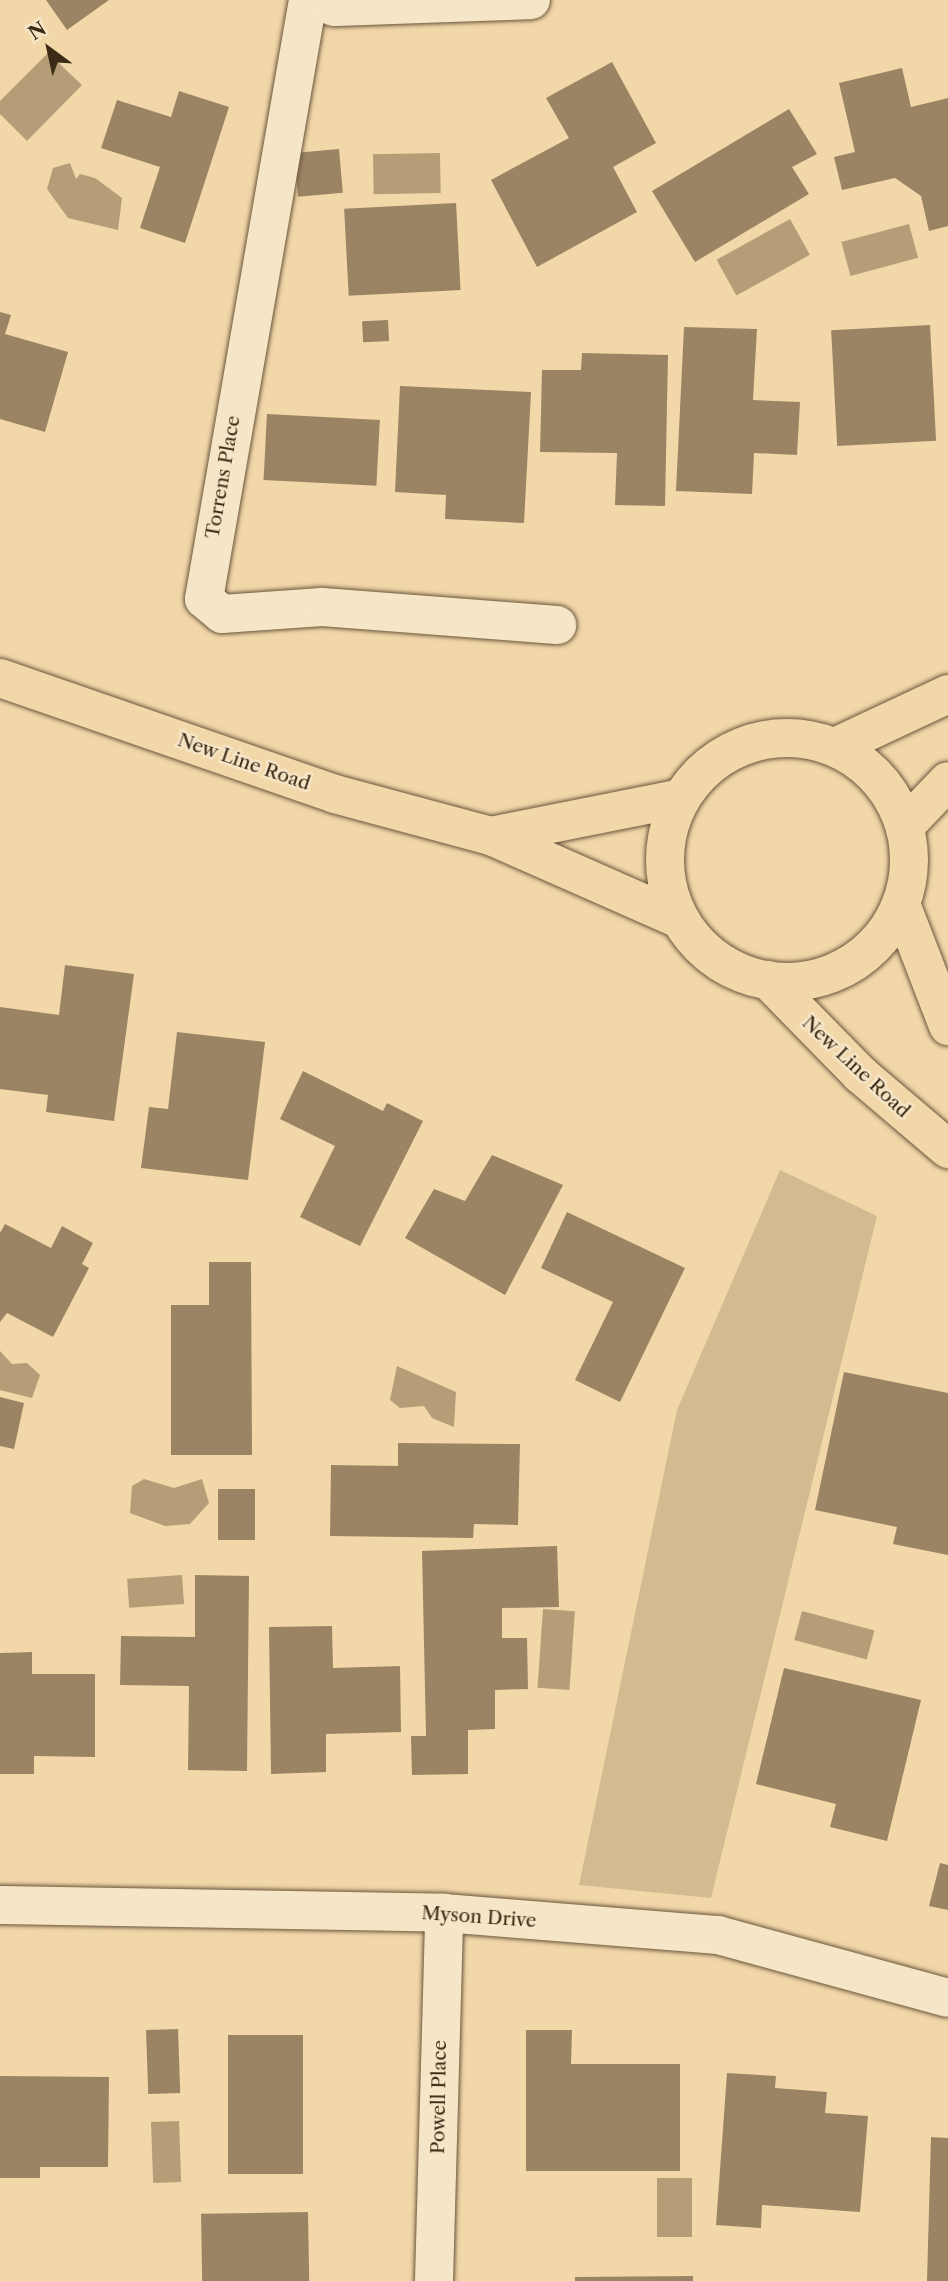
<!DOCTYPE html>
<style>
body{margin:0}
#map{position:relative;width:948px;height:2281px;overflow:hidden;background:#f2d7a9;font-family:"Libre Caslon Text",serif}
div>[style]{position:absolute}
.green>*{inset:0;background:#d3ba90}
.water>*{inset:0;background:#b49d77;transform-origin:0 0}
.building>*{inset:0;background:#9b8463;transform-origin:0 0}
.roads{filter:drop-shadow(0 0 2px #6a563c) drop-shadow(0 0 2px #6a563c)}
.minor>*{height:38px;margin:-19px;padding:0 19px;transform-origin:19px;border-radius:19px;background:#f7e5c7}
.major>*{height:38px;margin:-19px;padding:0 19px;transform-origin:19px;border-radius:19px;background:#f2d7a9}
.major>.ring{margin:-19px;padding:0;box-sizing:content-box;background:none;border:38px solid #f2d7a9;border-radius:50%}
span{translate:-50% -50%;white-space:nowrap;text-align:center;line-height:1.15;-webkit-text-stroke:5px #f7e5c7;paint-order:stroke}
.street-label{font-size:19px;color:#3c2b17}
.north{position:absolute;left:14px;top:14px;width:70px;height:70px;-webkit-text-stroke:5px #f7e5c7;paint-order:stroke;rotate:327deg;font-size:19px;font-weight:700;line-height:28px;text-align:center;color:#3c2b17}
.north::after{content:'';display:block;margin:auto;width:24px;height:32px;background:#3c2b17;clip-path:polygon(50% 0,100% 100%,50% 72%,0 100%)}
</style>
<div id="map">
<div class="green">
<i style="clip-path:polygon(780px 1170px,877px 1216px,711px 1898px,579px 1885px,677px 1410px)"></i>
</div>
<div class="water">
<i style="clip-path:polygon(48px 53px,82px 85px,27px 141px,0 114px,0 101px)"></i>
<i style="left:440px;top:153px;width:40px;height:67px;rotate:89deg"></i>
<i style="clip-path:polygon(70px 163px,76px 179px,80px 174px,95px 178px,122px 198px,118px 230px,68px 218px,47px 189px,53px 168px)"></i>
<i style="left:790px;top:219px;width:41px;height:84px;rotate:61deg"></i>
<i style="left:909px;top:224px;width:35px;height:70px;rotate:75deg"></i>
<i style="clip-path:polygon(0 1351px,12px 1364px,27px 1363px,40px 1375px,32px 1398px,0 1390px)"></i>
<i style="clip-path:polygon(397px 1366px,456px 1392px,454px 1427px,432px 1418px,424px 1406px,400px 1408px,390px 1400px)"></i>
<i style="clip-path:polygon(144px 1479px,174px 1488px,202px 1479px,209px 1503px,190px 1524px,165px 1526px,130px 1513px,132px 1486px)"></i>
<i style="left:182px;top:1575px;width:29px;height:55px;rotate:86deg"></i>
<i style="left:543px;top:1609px;width:32px;height:79px;rotate:4deg"></i>
<i style="left:802px;top:1611px;width:75px;height:30px;rotate:15deg"></i>
<i style="left:179px;top:2121px;width:61px;height:28px;rotate:88deg"></i>
<i style="left:657px;top:2178px;width:35px;height:59px"></i>
</div>
<div class="building">
<i style="clip-path:polygon(46px 0,109px 0,67px 30px)"></i>
<i style="clip-path:polygon(612px 62px,656px 143px,613px 167px,637px 212px,537px 267px,491px 180px,569px 138px,546px 98px)"></i>
<i style="clip-path:polygon(902px 68px,911px 107px,948px 98px,948px 226px,929px 231px,921px 196px,895px 178px,842px 190px,834px 157px,855px 152px,839px 83px)"></i>
<i style="clip-path:polygon(179px 91px,229px 107px,185px 243px,140px 228px,160px 167px,101px 148px,117px 100px,171px 117px)"></i>
<i style="clip-path:polygon(789px 109px,817px 154px,792px 167px,809px 194px,695px 262px,652px 191px)"></i>
<i style="left:339px;top:149px;width:44px;height:45px;rotate:85deg"></i>
<i style="left:456px;top:203px;width:87px;height:112px;rotate:87deg"></i>
<i style="clip-path:polygon(0 312px,11px 315px,5px 334px,68px 352px,45px 432px,0 419px)"></i>
<i style="left:388px;top:320px;width:21px;height:26px;rotate:87deg"></i>
<i style="left:930px;top:325px;width:116px;height:99px;rotate:87deg"></i>
<i style="clip-path:polygon(684px 327px,757px 329px,753px 400px,800px 402px,797px 455px,754px 453px,752px 494px,676px 491px)"></i>
<i style="clip-path:polygon(582px 353px,668px 355px,665px 506px,615px 505px,617px 453px,540px 452px,542px 370px,581px 370px)"></i>
<i style="clip-path:polygon(400px 386px,531px 392px,524px 523px,445px 519px,446px 495px,395px 492px)"></i>
<i style="left:267px;top:414px;width:113px;height:66px;rotate:3deg"></i>
<i style="clip-path:polygon(65px 965px,134px 974px,114px 1121px,46px 1112px,48px 1095px,0 1089px,0 1007px,59px 1015px)"></i>
<i style="clip-path:polygon(177px 1032px,265px 1042px,248px 1180px,141px 1168px,149px 1107px,168px 1109px)"></i>
<i style="clip-path:polygon(303px 1071px,383px 1111px,387px 1103px,423px 1121px,360px 1246px,300px 1217px,335px 1146px,280px 1119px)"></i>
<i style="clip-path:polygon(492px 1155px,563px 1185px,505px 1295px,405px 1238px,434px 1189px,465px 1201px)"></i>
<i style="clip-path:polygon(567px 1212px,685px 1268px,620px 1402px,575px 1380px,613px 1302px,541px 1268px)"></i>
<i style="clip-path:polygon(5px 1224px,51px 1248px,62px 1226px,93px 1243px,82px 1264px,89px 1268px,53px 1337px,7px 1313px,0 1322px,0 1233px)"></i>
<i style="clip-path:polygon(209px 1262px,251px 1262px,252px 1455px,171px 1455px,171px 1305px,209px 1305px)"></i>
<i style="clip-path:polygon(844px 1372px,948px 1393px,948px 1555px,893px 1544px,897px 1527px,815px 1510px)"></i>
<i style="clip-path:polygon(0 1397px,24px 1403px,14px 1449px,0 1446px)"></i>
<i style="clip-path:polygon(398px 1443px,520px 1444px,518px 1525px,474px 1524px,473px 1538px,330px 1536px,331px 1465px,398px 1466px)"></i>
<i style="left:218px;top:1489px;width:37px;height:51px"></i>
<i style="clip-path:polygon(557px 1546px,559px 1607px,502px 1608px,502px 1638px,527px 1638px,528px 1689px,495px 1690px,495px 1729px,468px 1730px,468px 1774px,412px 1775px,411px 1736px,426px 1736px,422px 1551px)"></i>
<i style="clip-path:polygon(195px 1575px,249px 1576px,247px 1771px,188px 1770px,189px 1686px,120px 1685px,121px 1636px,195px 1637px)"></i>
<i style="clip-path:polygon(332px 1626px,333px 1668px,400px 1666px,401px 1732px,326px 1734px,326px 1772px,271px 1774px,269px 1627px)"></i>
<i style="clip-path:polygon(32px 1652px,32px 1674px,95px 1674px,95px 1757px,34px 1756px,34px 1774px,0 1774px,0 1653px)"></i>
<i style="clip-path:polygon(784px 1668px,921px 1700px,887px 1841px,830px 1827px,836px 1804px,756px 1784px)"></i>
<i style="clip-path:polygon(940px 1863px,948px 1865px,948px 1910px,929px 1906px)"></i>
<i style="left:178px;top:2029px;width:64px;height:32px;rotate:88deg"></i>
<i style="clip-path:polygon(526px 2030px,572px 2030px,571px 2064px,680px 2064px,680px 2171px,526px 2171px)"></i>
<i style="left:228px;top:2035px;width:75px;height:139px"></i>
<i style="clip-path:polygon(727px 2073px,776px 2076px,775px 2088px,827px 2092px,825px 2113px,868px 2116px,860px 2212px,762px 2205px,761px 2228px,716px 2225px)"></i>
<i style="clip-path:polygon(0 2076px,109px 2077px,108px 2167px,40px 2167px,40px 2178px,0 2178px)"></i>
<i style="clip-path:polygon(931px 2137px,948px 2138px,948px 2281px,927px 2281px)"></i>
<i style="left:308px;top:2212px;width:69px;height:107px;rotate:89deg"></i>
<i style="clip-path:polygon(693px 2276px,693px 2281px,575px 2281px,575px 2277px)"></i>
</div>
<div class="roads">
<div class="minor">
<i style="left:308px;top:0;width:608px;rotate:99.85deg"></i>
<i style="left:204px;top:599px;width:23px;rotate:40deg"></i>
<i style="left:222px;top:614px;width:100px;rotate:-4deg"></i>
<i style="left:322px;top:607px;width:236px;rotate:4.4deg"></i>
<i style="left:317px;top:0;width:18px;rotate:22deg"></i>
<i style="left:334px;top:7px;width:197px;rotate:-2deg"></i>
<i style="left:0;top:1905px;width:444px;rotate:1deg"></i>
<i style="left:444px;top:1913px;width:275px;rotate:4.6deg"></i>
<i style="left:718px;top:1935px;width:238px;rotate:15.3deg"></i>
<i style="left:434px;top:2281px;width:368px;rotate:-88.4deg"></i>
</div>
<div class="major">
<i style="left:0;top:678px;width:355px;rotate:19.1deg"></i>
<i style="left:335px;top:794px;width:162px;rotate:15.1deg"></i>
<i style="left:491px;top:836px;width:206px;rotate:23.8deg"></i>
<i class="ring" style="left:665px;top:738px;width:206px;height:206px"></i>
<i style="left:835px;top:747px;width:125px;rotate:-25.1deg"></i>
<i style="left:905px;top:826px;width:62px;rotate:-46.3deg"></i>
<i style="left:491px;top:836px;width:194px;rotate:-11.3deg"></i>
<i style="left:901px;top:904px;width:131px;rotate:68.9deg"></i>
<i style="left:768px;top:980px;width:132px;rotate:45.6deg"></i>
<i style="left:860px;top:1074px;width:116px;rotate:40.4deg"></i>
</div>
</div>
<div class="street-label">
<span style="left:223px;top:477px;rotate:-80deg">Torrens Place</span>
<span style="left:244px;top:762px;rotate:19deg">New Line Road</span>
<span style="left:856px;top:1067px;rotate:43deg">New Line Road</span>
<span style="left:479px;top:1917px;rotate:4deg">Myson Drive</span>
<span style="left:439px;top:2097px;rotate:-89deg">Powell Place</span>
</div>
<div class="north">N</div>
</div>
